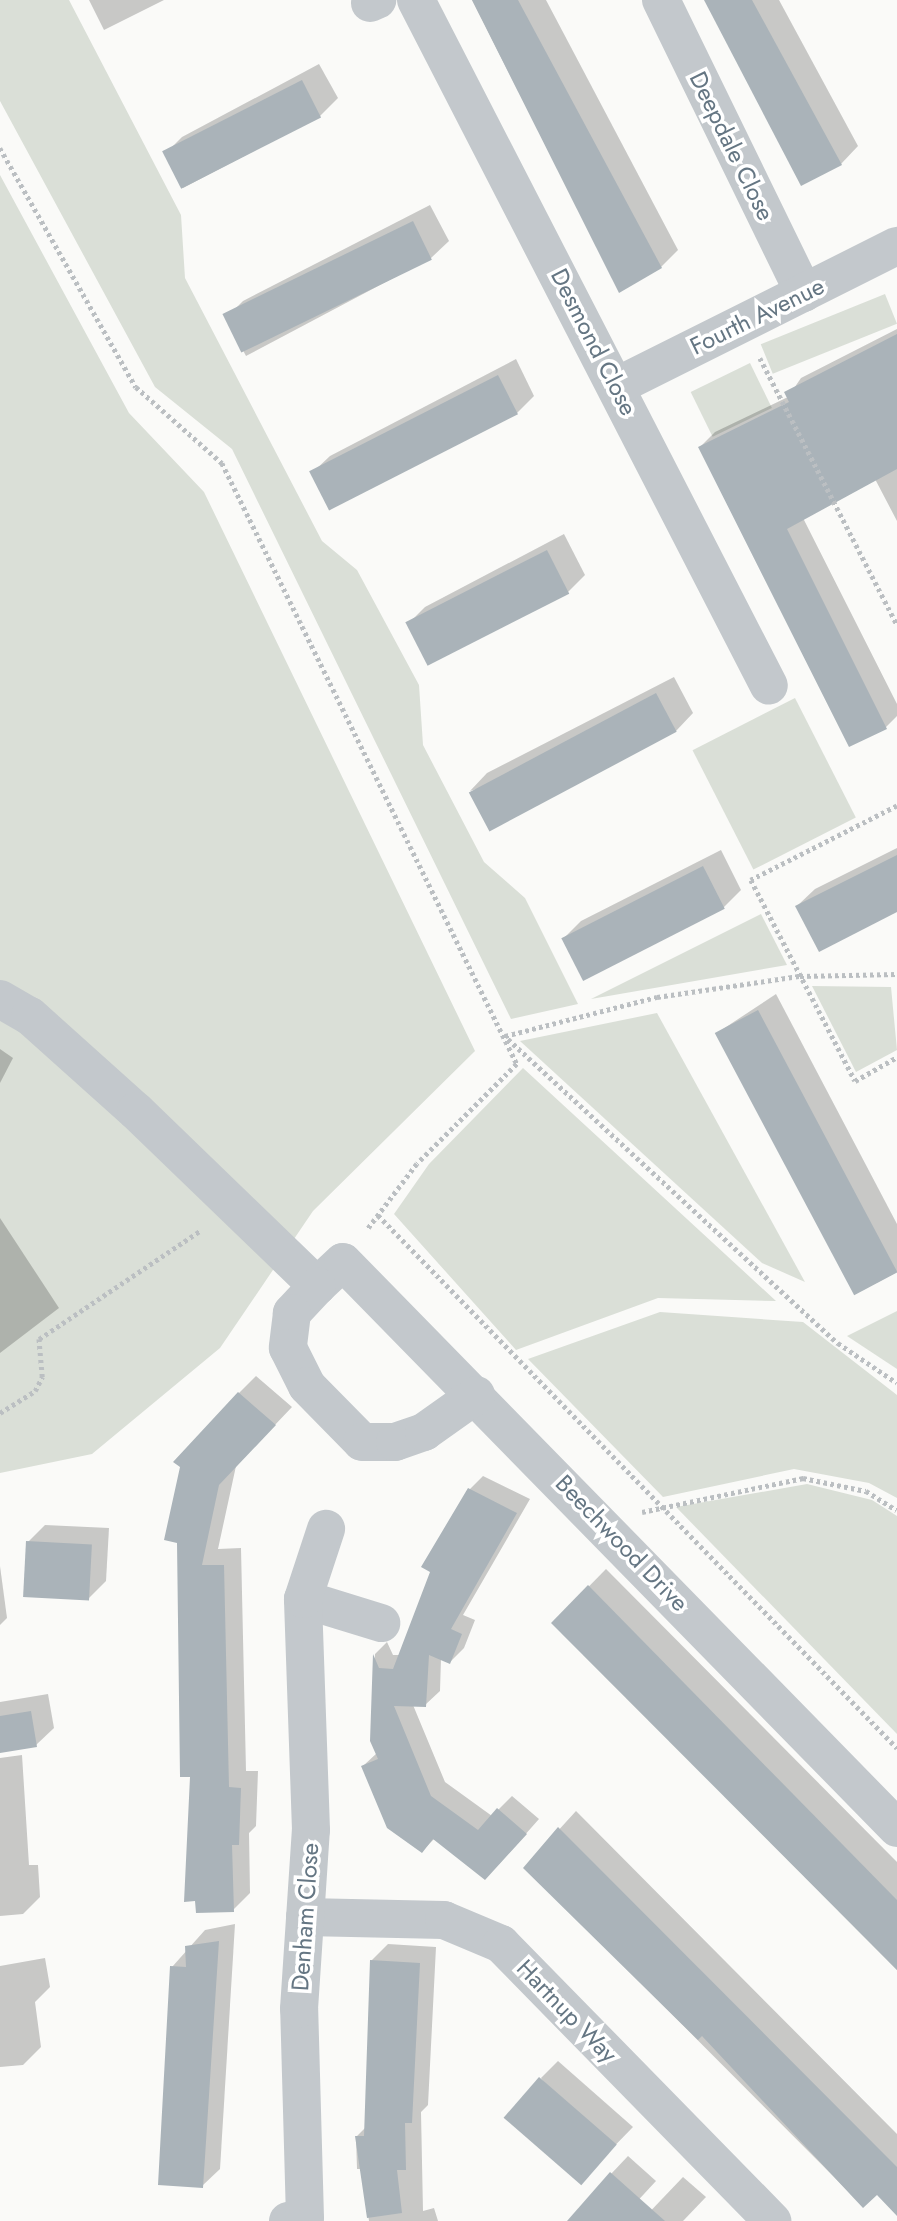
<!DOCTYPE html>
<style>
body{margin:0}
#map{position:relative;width:897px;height:2221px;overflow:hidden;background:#fafaf8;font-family:Jost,sans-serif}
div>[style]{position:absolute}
.green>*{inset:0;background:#dadfd7;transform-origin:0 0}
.shadow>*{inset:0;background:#0003}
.building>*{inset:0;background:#aab3b9;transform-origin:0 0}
.path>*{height:4.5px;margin-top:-2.25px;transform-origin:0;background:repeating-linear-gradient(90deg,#bbbfc2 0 3.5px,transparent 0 7px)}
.minor>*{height:38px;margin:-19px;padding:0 19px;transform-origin:19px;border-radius:19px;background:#c3c8cc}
span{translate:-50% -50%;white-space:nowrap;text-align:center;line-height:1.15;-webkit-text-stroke:7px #fff;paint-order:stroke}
.street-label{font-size:24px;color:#657683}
</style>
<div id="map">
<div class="green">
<i style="clip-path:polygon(0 0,69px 0,181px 215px,185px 278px,322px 541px,357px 570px,419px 685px,423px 745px,484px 862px,525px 898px,578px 1004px,511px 1019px,232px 449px,155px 387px,0 101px)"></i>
<i style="clip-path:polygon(0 175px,129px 413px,204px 492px,475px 1051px,313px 1211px,220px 1348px,92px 1454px,0 1473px)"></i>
<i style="left:885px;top:294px;width:32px;height:134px;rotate:68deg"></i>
<i style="left:750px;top:363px;width:50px;height:66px;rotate:64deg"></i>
<i style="left:795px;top:698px;width:134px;height:115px;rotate:63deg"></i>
<i style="clip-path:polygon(761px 914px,787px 965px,591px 999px)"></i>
<i style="clip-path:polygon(812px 986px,891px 987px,897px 1050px,856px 1072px)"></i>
<i style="clip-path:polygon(657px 1013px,805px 1282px,762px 1263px,520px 1041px)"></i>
<i style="clip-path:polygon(523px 1068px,776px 1301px,658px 1298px,516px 1350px,394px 1214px,429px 1164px)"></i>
<i style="clip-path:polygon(897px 1311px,897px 1369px,847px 1336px)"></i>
<i style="clip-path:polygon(660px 1312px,803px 1322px,897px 1395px,897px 1498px,869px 1483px,794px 1469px,663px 1497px,528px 1359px)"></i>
<i style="clip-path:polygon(807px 1484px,872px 1500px,897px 1516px,897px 1734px,676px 1507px)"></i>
</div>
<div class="shadow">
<i style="clip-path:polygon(89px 0,164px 0,104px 30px)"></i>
<i style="clip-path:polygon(472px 0,546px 0,678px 250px,661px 267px,619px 290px)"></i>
<i style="clip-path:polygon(707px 0,779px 0,858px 146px,841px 164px)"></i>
<i style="clip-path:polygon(319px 64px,338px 98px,320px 116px,183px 188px,165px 154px,182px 137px)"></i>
<i style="clip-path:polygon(430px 205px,449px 241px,431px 258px,246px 356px,226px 318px,243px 301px)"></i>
<i style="clip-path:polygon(897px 329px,897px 521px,875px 479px,803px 518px,897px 704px,897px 716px,886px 727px,849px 745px,700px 447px,715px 432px,788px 397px,801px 378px)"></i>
<i style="clip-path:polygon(516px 359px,534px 396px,517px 413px,312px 473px,330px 456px)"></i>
<i style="clip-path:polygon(564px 534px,585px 575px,568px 592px,408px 624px,425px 607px)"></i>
<i style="clip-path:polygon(674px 677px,693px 713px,676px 731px,470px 791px,487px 773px)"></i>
<i style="clip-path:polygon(897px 848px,897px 911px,797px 906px,815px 889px)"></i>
<i style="clip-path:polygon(721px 850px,741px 890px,724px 907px,563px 939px,581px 921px)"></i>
<i style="clip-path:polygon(776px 994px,897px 1224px,897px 1272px,855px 1294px,717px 1033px)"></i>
<i style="clip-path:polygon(0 1049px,13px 1058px,0 1083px)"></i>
<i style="clip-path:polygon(0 1218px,59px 1308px,0 1353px)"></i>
<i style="clip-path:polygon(256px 1376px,292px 1407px,236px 1466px,218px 1549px,241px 1548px,246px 1771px,258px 1771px,256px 1826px,249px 1833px,250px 1893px,233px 1910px,192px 1775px,178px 1542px,239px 1393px)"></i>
<i style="clip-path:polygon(483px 1476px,530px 1499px,463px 1615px,475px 1620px,464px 1648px,450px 1662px,441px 1658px,440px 1691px,425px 1705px,413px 1705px,445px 1782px,492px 1816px,512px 1796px,539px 1819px,499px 1864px,435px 1838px,422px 1851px,363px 1766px,377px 1753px,372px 1740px,375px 1654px,387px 1642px,393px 1655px,400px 1655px,469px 1490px)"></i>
<i style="clip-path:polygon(45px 1525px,109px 1528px,106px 1581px,88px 1599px,28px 1542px)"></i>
<i style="clip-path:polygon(0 1566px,7px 1618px,0 1625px)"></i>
<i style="clip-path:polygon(606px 1569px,897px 1862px,897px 1970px,553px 1623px)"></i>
<i style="clip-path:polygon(48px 1694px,54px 1728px,36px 1745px,0 1751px,0 1702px)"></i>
<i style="clip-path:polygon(22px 1755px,29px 1865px,38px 1865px,40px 1897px,23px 1914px,0 1916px,0 1758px)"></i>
<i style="clip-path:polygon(576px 1811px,897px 2134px,897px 2214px,877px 2193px,863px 2206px,525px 1867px)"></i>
<i style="clip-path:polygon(235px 1924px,220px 2169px,202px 2186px,172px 1967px,205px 1930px)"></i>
<i style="clip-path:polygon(388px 1944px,436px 1947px,428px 2105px,421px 2112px,423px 2211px,434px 2208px,438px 2221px,369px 2221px,362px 2169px,357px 2169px,356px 2137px,366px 2127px,371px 1961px)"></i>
<i style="clip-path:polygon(45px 1958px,50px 1987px,35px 2002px,41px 2047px,23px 2065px,0 2067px,0 1966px)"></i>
<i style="clip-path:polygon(558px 2061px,633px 2127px,596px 2165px,541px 2078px)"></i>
<i style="clip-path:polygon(628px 2156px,656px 2181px,619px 2221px,598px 2221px,611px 2174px)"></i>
<i style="clip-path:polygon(683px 2177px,706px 2197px,683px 2221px,641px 2221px)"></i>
</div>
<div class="building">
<i style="clip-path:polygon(472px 0,518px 0,662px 268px,619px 293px)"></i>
<i style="clip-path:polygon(704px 0,752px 0,842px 165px,801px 186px)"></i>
<i style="left:302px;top:80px;width:42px;height:157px;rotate:63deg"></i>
<i style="left:413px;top:221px;width:43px;height:212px;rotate:64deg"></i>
<i style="clip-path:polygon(897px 334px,897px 469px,787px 529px,887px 729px,849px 747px,698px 447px,789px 402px,784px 392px)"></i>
<i style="left:498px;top:375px;width:44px;height:212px;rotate:63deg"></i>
<i style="left:547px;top:550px;width:49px;height:159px;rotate:63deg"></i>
<i style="left:656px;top:693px;width:44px;height:212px;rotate:62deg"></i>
<i style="clip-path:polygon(897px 855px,897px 912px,819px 952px,795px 906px)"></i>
<i style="left:703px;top:866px;width:48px;height:159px;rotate:63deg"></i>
<i style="left:758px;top:1010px;width:297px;height:49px;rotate:62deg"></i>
<i style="clip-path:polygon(238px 1392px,276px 1425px,219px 1485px,202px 1565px,224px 1565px,229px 1787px,241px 1788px,239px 1845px,232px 1845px,234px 1912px,196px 1913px,195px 1901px,184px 1902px,190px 1777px,180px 1777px,177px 1543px,164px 1540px,180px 1467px,173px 1462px)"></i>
<i style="clip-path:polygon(468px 1488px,517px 1513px,451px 1629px,462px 1634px,450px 1664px,429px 1655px,426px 1707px,394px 1706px,431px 1796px,478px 1830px,497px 1808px,527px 1834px,485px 1880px,433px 1839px,422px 1853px,387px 1828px,361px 1766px,378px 1759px,370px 1741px,373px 1654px,379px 1668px,393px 1669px,430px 1572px,421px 1567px)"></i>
<i style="left:26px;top:1541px;width:66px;height:56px;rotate:3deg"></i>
<i style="clip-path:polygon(588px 1585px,897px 1900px,897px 1970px,551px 1623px)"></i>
<i style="clip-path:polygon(31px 1711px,37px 1747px,0 1753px,0 1716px)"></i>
<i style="clip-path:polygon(558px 1827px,897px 2167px,897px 2216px,877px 2195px,863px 2208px,702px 2036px,698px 2040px,523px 1868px)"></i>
<i style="clip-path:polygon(219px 1941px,203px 2188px,158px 2185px,170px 1966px,186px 1967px,185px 1946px)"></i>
<i style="clip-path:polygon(370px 1960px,420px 1963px,412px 2123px,405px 2123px,406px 2170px,397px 2170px,402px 2213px,367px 2218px,355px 2136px,364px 2136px)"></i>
<i style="left:539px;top:2077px;width:103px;height:54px;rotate:41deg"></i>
<i style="clip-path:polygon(610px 2172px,665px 2221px,567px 2221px)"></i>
</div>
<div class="path">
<i style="left:0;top:148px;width:275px;rotate:60.4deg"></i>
<i style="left:136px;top:387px;width:115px;rotate:41.5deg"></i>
<i style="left:222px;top:463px;width:669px;rotate:63.86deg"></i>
<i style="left:517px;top:1064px;width:141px;rotate:135deg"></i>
<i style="left:417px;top:1164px;width:83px;rotate:127.1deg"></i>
<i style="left:760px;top:358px;width:300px;rotate:62.8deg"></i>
<i style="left:897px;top:806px;width:164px;rotate:153.1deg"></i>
<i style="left:751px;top:880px;width:226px;rotate:62.6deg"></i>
<i style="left:855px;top:1081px;width:48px;rotate:-29.7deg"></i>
<i style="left:505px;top:1036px;width:157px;rotate:-14.4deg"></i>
<i style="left:657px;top:997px;width:145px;rotate:-8.4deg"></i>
<i style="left:800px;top:976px;width:97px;rotate:-1.2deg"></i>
<i style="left:508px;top:1039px;width:449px;rotate:42.7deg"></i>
<i style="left:838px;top:1343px;width:71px;rotate:34.1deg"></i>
<i style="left:378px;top:1215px;width:744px;rotate:45.76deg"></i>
<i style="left:0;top:1413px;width:41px;rotate:-32.2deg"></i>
<i style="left:35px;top:1391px;width:16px;rotate:-63deg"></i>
<i style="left:42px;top:1377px;width:38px;rotate:-95deg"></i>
<i style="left:39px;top:1339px;width:194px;rotate:-33.9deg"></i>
<i style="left:642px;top:1512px;width:165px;rotate:-11.9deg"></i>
<i style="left:803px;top:1478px;width:64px;rotate:11.7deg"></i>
<i style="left:866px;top:1491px;width:36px;rotate:32deg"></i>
</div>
<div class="minor">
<i style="left:416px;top:0;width:771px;rotate:62.77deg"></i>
<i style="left:661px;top:0;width:326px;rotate:64deg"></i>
<i style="left:370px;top:3px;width:8px;rotate:-23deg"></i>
<i style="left:617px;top:386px;width:313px;rotate:-26.6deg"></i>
<i style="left:0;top:999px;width:34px;rotate:30deg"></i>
<i style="left:30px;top:1016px;width:142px;rotate:41.9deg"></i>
<i style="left:136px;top:1111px;width:252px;rotate:44deg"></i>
<i style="left:317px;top:1286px;width:35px;rotate:-43deg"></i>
<i style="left:343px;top:1262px;width:792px;rotate:45.61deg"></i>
<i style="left:317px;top:1286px;width:37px;rotate:133deg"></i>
<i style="left:292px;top:1313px;width:35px;rotate:97deg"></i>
<i style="left:288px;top:1348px;width:42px;rotate:63.4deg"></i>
<i style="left:307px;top:1386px;width:78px;rotate:45.5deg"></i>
<i style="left:362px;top:1442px;width:33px"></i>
<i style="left:395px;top:1442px;width:31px;rotate:-19deg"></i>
<i style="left:424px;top:1432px;width:64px;rotate:-35.4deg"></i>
<i style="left:303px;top:1599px;width:82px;rotate:17.1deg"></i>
<i style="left:305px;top:1917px;width:139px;rotate:1.2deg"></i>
<i style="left:444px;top:1920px;width:62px;rotate:22.8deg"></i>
<i style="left:501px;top:1944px;width:388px;rotate:45.6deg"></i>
<i style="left:288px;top:2221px;width:17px;rotate:-10deg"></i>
<i style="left:305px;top:2218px;width:209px;rotate:-91.6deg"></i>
<i style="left:299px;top:2009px;width:179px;rotate:-86.2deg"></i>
<i style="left:311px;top:1830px;width:231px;rotate:-92deg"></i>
<i style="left:303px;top:1599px;width:74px;rotate:-71.8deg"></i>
</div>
<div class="street-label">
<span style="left:732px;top:146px;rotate:64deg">Deepdale Close</span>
<span style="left:757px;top:316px;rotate:-26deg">Fourth Avenue</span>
<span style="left:594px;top:342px;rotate:63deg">Desmond Close</span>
<span style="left:622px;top:1543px;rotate:46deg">Beechwood Drive</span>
<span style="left:305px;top:1917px;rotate:-86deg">Denham Close</span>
<span style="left:567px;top:2011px;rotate:46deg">Hartnup Way</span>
</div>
</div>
